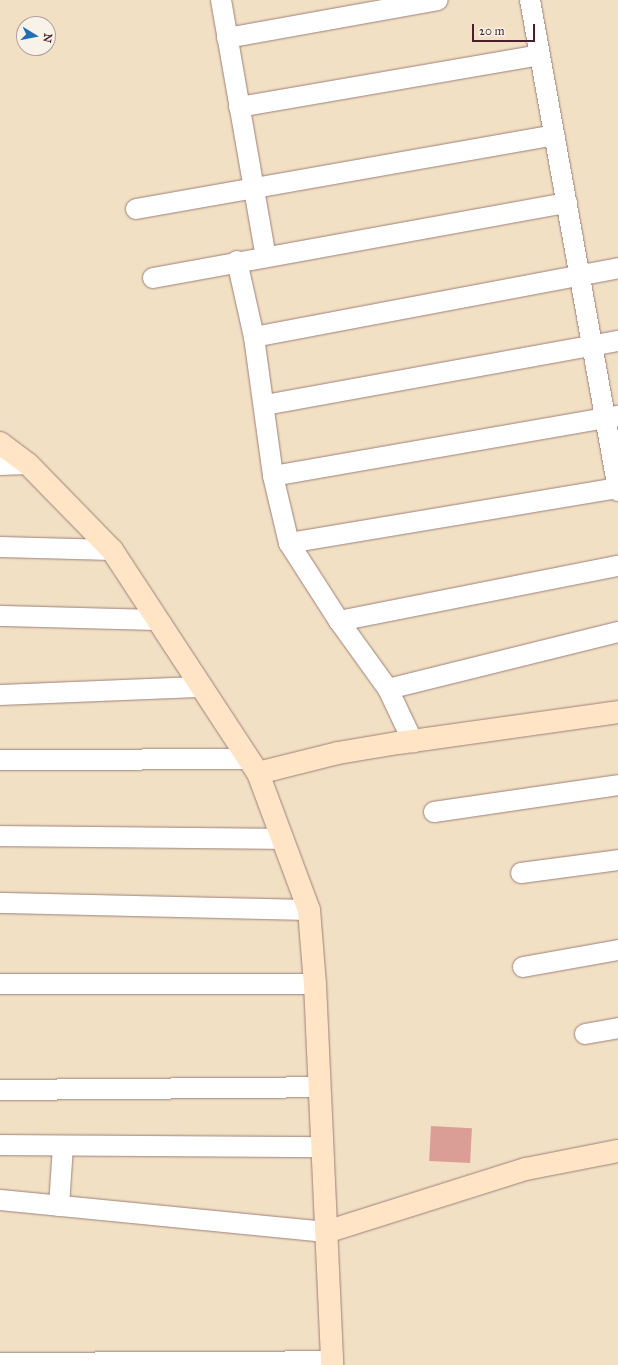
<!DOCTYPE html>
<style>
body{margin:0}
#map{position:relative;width:618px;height:1365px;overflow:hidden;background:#f2e0c5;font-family:"IM FELL Great Primer",serif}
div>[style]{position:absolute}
.building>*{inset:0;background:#db9e96;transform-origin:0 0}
.roads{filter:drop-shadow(0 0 1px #9e8078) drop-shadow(0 0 1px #9e8078)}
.street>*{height:20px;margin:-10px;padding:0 10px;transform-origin:10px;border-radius:10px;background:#fff}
.secondary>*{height:22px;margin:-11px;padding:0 11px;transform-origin:11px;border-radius:11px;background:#ffe4c6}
span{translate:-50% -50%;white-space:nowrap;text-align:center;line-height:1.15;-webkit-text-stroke:3px #f7f3e8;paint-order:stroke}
.north{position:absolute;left:16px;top:16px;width:40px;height:40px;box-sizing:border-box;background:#f7f3e8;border:1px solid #b29e9c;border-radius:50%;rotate:100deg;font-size:11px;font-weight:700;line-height:16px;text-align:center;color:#4a1f2b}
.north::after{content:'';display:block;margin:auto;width:14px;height:18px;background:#1f6fb2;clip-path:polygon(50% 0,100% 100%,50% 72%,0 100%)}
.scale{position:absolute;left:472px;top:24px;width:63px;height:18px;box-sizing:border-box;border:2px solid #4a1f2b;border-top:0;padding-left:5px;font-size:12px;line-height:14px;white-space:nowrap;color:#4a1f2b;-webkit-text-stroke:3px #f7f3e8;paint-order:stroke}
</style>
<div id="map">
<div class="building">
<i style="left:431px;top:1126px;width:41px;height:35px;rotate:3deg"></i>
</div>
<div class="roads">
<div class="street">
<i style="left:221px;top:0;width:261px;rotate:80.1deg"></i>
<i style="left:530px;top:0;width:499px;rotate:79.8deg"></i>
<i style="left:227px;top:38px;width:214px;rotate:-10.2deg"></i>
<i style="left:239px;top:107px;width:305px;rotate:-9.8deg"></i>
<i style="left:136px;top:209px;width:425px;rotate:-10deg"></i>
<i style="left:237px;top:261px;width:78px;rotate:77.4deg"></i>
<i style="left:254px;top:337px;width:140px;rotate:82.2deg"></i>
<i style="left:273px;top:476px;width:69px;rotate:76.6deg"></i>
<i style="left:289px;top:543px;width:93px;rotate:57.3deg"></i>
<i style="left:339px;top:621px;width:84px;rotate:54.2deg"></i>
<i style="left:388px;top:689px;width:59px;rotate:64.7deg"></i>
<i style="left:153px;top:278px;width:421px;rotate:-10.3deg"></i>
<i style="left:254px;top:337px;width:370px;rotate:-10.7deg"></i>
<i style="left:265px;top:405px;width:359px;rotate:-10.3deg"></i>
<i style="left:0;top:465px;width:28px;rotate:-2deg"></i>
<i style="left:273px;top:476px;width:350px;rotate:-9.9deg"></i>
<i style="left:289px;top:543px;width:334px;rotate:-9.5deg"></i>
<i style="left:0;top:547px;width:112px;rotate:1.5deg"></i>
<i style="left:0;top:616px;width:156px;rotate:1.5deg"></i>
<i style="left:339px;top:621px;width:284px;rotate:-11.2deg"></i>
<i style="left:388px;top:689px;width:237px;rotate:-13.9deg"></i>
<i style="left:0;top:695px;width:200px;rotate:-2.3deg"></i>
<i style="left:0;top:760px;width:249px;rotate:-0.2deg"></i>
<i style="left:434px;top:812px;width:186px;rotate:-8.3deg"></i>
<i style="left:0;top:836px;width:283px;rotate:0.6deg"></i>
<i style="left:521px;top:873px;width:98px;rotate:-7.6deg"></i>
<i style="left:0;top:903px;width:309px;rotate:1.3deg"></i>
<i style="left:523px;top:967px;width:97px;rotate:-10.1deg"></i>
<i style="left:0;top:984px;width:315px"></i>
<i style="left:585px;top:1034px;width:34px;rotate:-10deg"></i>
<i style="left:0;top:1090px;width:319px;rotate:-0.5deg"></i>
<i style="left:0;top:1145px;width:321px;rotate:0.4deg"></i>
<i style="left:0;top:1200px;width:328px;rotate:5.6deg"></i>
<i style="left:59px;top:1206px;width:60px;rotate:-86.2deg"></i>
<i style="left:0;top:1363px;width:331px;rotate:-0.3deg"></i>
</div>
<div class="secondary">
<i style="left:0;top:443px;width:35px;rotate:37deg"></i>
<i style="left:28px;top:464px;width:120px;rotate:45.7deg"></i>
<i style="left:112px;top:550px;width:267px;rotate:56.8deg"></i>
<i style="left:258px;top:773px;width:146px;rotate:69.6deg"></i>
<i style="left:309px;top:910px;width:74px;rotate:85.4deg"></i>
<i style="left:315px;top:984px;width:381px;rotate:87.4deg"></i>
<i style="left:258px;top:773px;width:82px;rotate:-14deg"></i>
<i style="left:338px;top:753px;width:61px;rotate:-9.5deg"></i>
<i style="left:398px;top:743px;width:222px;rotate:-8deg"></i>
<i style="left:326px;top:1232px;width:210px;rotate:-17.5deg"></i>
<i style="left:526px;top:1169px;width:94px;rotate:-11.1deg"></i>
</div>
</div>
<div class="north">N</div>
<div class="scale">20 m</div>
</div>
